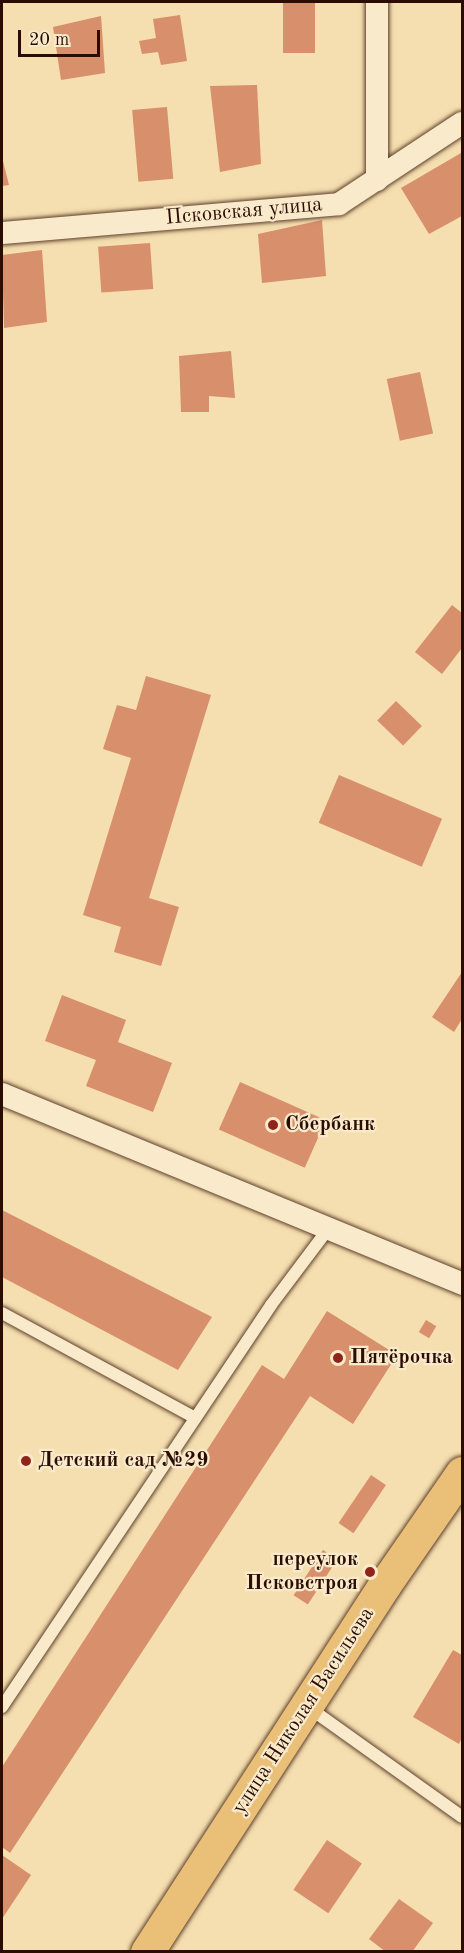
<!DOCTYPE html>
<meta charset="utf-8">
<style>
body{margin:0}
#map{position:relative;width:464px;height:1953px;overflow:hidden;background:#f5deaf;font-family:"Old Standard TT",serif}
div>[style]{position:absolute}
.building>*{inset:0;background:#d78f6c;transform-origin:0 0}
.roads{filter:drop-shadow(0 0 2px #5e402c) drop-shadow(0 0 2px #5e402c)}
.service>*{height:12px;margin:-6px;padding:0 6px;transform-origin:6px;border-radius:6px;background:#f8eacb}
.minor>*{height:22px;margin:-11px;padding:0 11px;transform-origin:11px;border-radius:11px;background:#f8eacb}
.primary>*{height:33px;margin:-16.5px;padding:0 16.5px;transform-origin:16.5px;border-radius:16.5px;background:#eabf78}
.dots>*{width:16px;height:16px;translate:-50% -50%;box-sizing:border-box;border:3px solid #f8eacb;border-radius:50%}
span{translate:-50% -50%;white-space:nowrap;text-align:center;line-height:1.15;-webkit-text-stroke:4.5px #f8eacb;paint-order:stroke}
.street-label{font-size:21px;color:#2b0c00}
.poi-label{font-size:21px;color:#2b0c00;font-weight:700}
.left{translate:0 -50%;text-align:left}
.right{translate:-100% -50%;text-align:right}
.frame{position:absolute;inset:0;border:3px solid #2b0c00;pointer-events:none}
.scale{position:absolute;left:18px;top:30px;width:82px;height:27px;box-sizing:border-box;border:3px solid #2b0c00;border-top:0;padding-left:8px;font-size:18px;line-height:21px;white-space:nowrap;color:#2b0c00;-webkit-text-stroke:4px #f8eacb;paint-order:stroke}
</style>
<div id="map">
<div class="building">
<i style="left:283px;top:2px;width:32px;height:51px"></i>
<i style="clip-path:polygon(180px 15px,187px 61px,161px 65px,158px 52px,142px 54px,139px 41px,156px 38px,153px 19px)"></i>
<i style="clip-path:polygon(101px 16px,105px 73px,61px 80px,53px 27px)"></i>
<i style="clip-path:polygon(257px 85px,261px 164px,220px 172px,210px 86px)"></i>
<i style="left:167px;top:107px;width:72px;height:35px;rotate:85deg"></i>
<i style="clip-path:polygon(461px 153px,462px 216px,429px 234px,401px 188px)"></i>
<i style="clip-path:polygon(2px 157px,9px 185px,2px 186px)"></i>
<i style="clip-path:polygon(322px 220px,326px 276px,262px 283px,258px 234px)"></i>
<i style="left:150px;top:243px;width:46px;height:52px;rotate:86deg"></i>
<i style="clip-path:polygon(42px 250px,47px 322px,4px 328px,2px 255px)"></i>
<i style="clip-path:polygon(231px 351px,235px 398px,209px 396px,209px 412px,181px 412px,179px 356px)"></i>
<i style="left:420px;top:372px;width:63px;height:34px;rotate:78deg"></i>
<i style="clip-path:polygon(452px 605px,462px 613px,462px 648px,442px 674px,415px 652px)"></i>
<i style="clip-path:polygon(146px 676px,211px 695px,149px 898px,179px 907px,161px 966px,114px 952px,121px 927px,83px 915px,131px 758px,103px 749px,117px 705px,136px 710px)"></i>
<i style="left:396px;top:701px;width:36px;height:27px;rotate:44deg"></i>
<i style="left:339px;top:775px;width:112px;height:52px;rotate:23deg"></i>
<i style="clip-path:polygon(462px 972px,462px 1019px,454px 1032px,432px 1017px)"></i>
<i style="clip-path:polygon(62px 995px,126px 1020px,118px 1042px,172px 1063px,153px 1112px,86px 1086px,96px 1060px,45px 1041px)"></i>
<i style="left:240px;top:1082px;width:94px;height:52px;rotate:24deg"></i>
<i style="clip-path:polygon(2px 1210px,212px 1317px,178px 1370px,2px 1277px)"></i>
<i style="clip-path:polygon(327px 1311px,397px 1355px,353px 1424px,310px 1396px,10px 1853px,2px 1847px,2px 1767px,262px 1365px,284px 1379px)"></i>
<i style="left:426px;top:1320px;width:12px;height:14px;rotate:31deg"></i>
<i style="left:371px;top:1475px;width:18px;height:58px;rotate:34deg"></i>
<i style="left:323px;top:1550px;width:17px;height:54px;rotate:33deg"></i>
<i style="clip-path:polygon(453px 1650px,462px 1655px,462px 1738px,459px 1744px,413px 1717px)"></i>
<i style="left:327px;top:1840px;width:42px;height:60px;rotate:34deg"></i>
<i style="clip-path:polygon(2px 1855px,31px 1875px,2px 1919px)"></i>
<i style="clip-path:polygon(399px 1899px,433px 1923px,412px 1952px,386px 1952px,369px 1939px)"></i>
</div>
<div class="roads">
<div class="service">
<i style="left:2px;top:1313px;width:220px;rotate:28.5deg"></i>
<i style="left:2px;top:1707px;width:484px;rotate:-56.2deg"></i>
<i style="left:271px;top:1305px;width:95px;rotate:-53.1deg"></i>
<i style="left:308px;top:1707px;width:189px;rotate:35.5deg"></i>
</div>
<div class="minor">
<i style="left:377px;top:180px;width:178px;rotate:-90deg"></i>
<i style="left:2px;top:233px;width:338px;rotate:-4.9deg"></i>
<i style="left:339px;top:204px;width:147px;rotate:-33.4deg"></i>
<i style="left:2px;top:1094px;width:498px;rotate:22.4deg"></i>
</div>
<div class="primary">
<i style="left:147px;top:1952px;width:438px;rotate:-57.1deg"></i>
<i style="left:385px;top:1584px;width:135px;rotate:-55.3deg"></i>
</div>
</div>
<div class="dots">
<i style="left:273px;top:1125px;background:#8f2418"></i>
<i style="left:338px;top:1358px;background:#8f2418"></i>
<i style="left:26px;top:1461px;background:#8f2418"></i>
<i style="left:370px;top:1572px;background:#8f2418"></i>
</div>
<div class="street-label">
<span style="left:244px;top:212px;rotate:-5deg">Псковская улица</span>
<span style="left:304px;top:1711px;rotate:-57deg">улица Николая Васильева</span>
</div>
<div class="poi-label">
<span class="left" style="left:285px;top:1125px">Сбербанк</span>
<span class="left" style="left:350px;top:1358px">Пятёрочка</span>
<span class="left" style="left:38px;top:1461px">Детский сад №29</span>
<span class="right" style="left:358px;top:1572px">переулок<br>Псковстроя</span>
</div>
<div class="frame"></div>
<div class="scale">20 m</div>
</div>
